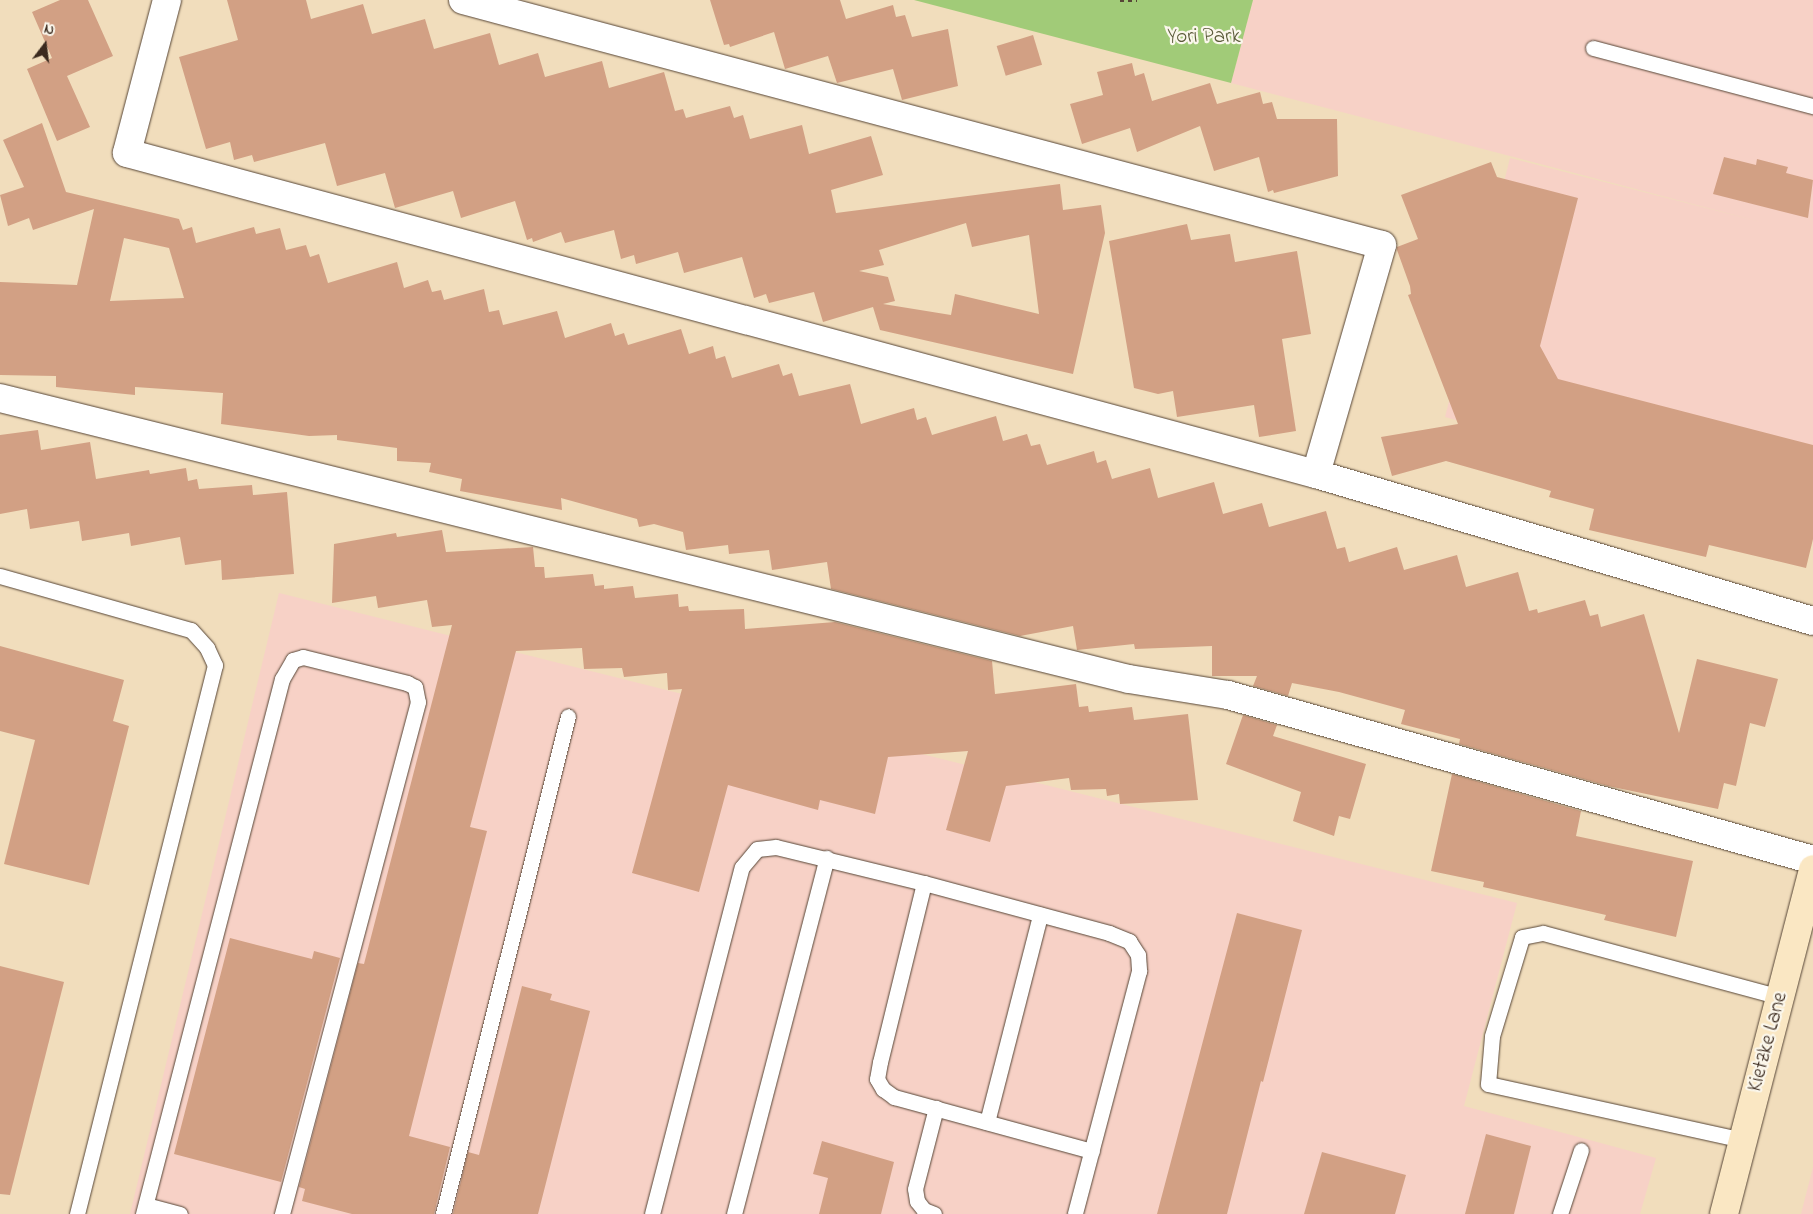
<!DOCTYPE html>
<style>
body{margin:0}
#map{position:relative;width:1813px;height:1214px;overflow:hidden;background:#f1ddbc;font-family:"Indie Flower",sans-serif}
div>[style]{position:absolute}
.built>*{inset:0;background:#f7d1c6}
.green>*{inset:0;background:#a1cb78}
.building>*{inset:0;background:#d2a084;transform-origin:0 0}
.path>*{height:3px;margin-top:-1.5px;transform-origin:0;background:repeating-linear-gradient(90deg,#564536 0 4px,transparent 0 8px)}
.roads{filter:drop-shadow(0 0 1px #564536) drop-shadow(0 0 1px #564536)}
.lane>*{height:15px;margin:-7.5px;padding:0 7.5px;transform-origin:7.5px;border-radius:7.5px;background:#fff}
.street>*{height:28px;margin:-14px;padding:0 14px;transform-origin:14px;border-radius:14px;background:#fff}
.secondary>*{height:28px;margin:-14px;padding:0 14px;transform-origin:14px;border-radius:14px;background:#fae7c3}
span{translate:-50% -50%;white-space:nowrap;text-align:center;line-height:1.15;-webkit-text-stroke:4.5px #fbf7ec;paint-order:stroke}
.park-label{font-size:21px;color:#5a5a39}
.street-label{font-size:21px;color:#3b2a1e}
.north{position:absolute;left:20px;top:20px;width:50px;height:50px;-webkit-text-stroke:4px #fbf7ec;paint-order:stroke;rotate:15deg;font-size:14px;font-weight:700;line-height:20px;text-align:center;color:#3b2a1e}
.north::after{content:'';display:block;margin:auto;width:18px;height:22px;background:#3b2a1e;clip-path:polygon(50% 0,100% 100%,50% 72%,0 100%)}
</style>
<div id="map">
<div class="built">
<i style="clip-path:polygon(1253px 0,1813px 0,1813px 518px,1445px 417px,1510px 158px,1765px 223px,1231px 83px)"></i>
<i style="clip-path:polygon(279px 593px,1517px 903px,1464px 1106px,1656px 1158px,1640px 1214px,130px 1214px)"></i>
<i style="clip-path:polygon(1813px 1167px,1813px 1214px,1801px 1214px)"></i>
</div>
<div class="green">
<i style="clip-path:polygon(914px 0,1253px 0,1231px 83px)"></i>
</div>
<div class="building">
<i style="clip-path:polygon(60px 0,88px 0,113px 56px,67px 76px,90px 127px,57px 141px,27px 69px,52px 58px,32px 12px)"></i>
<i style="clip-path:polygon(evenodd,227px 0,306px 0,311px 19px,363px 4px,372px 34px,425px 19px,434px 49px,490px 33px,499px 65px,538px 53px,545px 77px,602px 61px,609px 88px,664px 72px,675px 111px,683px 109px,686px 118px,730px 106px,734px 118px,743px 115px,750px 139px,802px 125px,809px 154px,871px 136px,883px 175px,831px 190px,836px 213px,1060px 184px,1063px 210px,1101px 205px,1105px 233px,1073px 374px,880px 330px,873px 307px,823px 322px,814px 292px,769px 303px,766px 294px,754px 298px,742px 257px,684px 273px,678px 252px,636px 264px,634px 255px,621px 259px,614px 230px,565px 243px,561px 232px,533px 242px,532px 238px,527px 240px,515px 201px,461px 218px,453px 191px,395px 208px,385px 173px,337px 186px,325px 143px,254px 162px,252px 155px,234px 160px,230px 142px,206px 149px,179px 57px,238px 40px,227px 0,966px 223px,972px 247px,1029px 235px,1039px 314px,955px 294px,951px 315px,883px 304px,895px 301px,888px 277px,859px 271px,884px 265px,879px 250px,966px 223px)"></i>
<i style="clip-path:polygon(710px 0,840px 0,846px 19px,893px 5px,896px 17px,905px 15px,912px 37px,948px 29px,958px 86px,902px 100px,893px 69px,837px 83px,828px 56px,785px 69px,774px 32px,730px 47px,729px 44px,724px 45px)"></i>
<i style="left:1033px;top:35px;width:31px;height:38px;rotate:73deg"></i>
<i style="clip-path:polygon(1132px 63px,1135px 76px,1144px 73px,1152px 101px,1210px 83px,1217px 104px,1260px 92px,1263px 104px,1272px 102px,1277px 119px,1337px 119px,1338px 176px,1274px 193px,1273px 190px,1268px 192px,1259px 157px,1214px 171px,1200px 126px,1137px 152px,1130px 128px,1082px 144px,1070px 104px,1103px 95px,1097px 72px)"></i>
<i style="clip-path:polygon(evenodd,42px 123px,66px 192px,179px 219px,183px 230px,192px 227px,196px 243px,254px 227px,256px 234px,280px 228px,286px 250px,306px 245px,310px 257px,319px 254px,328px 283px,397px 262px,404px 288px,428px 280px,432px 292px,441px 290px,444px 300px,484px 289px,489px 312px,499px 310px,503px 325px,557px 311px,565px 338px,611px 323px,615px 336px,624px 333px,628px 345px,681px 329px,689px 354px,713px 346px,716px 359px,725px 356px,732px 378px,779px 364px,783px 376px,792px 373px,799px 396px,850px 384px,861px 424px,914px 408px,917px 420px,926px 417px,932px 435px,996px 416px,1003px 441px,1027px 434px,1031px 446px,1040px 444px,1047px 465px,1094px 451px,1097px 463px,1106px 460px,1112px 479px,1150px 468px,1158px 498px,1214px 482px,1223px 514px,1262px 503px,1269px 527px,1326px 511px,1337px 549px,1345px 547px,1349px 562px,1397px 547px,1404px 570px,1457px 555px,1466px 587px,1518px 572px,1529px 611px,1537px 609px,1538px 613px,1585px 600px,1590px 616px,1598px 614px,1601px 627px,1644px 614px,1679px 733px,1697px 659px,1778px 679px,1765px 727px,1750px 723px,1736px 786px,1724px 783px,1718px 809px,1608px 786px,1459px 744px,1460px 739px,1401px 724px,1405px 710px,1339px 692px,1292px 683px,1288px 696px,1253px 686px,1257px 676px,1212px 676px,1212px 646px,1135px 649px,1134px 644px,1077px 650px,1073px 626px,1020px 636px,831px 589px,827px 562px,772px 570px,769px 550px,729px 554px,728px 545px,686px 550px,683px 532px,654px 524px,639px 527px,637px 519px,561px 498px,562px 510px,460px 491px,462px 479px,429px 472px,431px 463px,397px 461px,397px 448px,337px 440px,337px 435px,309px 436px,221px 424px,223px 393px,135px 387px,135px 395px,56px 387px,56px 376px,0 375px,0 282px,77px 285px,94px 209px,33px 230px,29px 218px,8px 226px,0 195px,24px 187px,3px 140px,42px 123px,124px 238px,169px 248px,184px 298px,110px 301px,124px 238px)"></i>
<i style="clip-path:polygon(1724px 157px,1756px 165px,1757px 159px,1788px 167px,1786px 173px,1813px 180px,1808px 218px,1713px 194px)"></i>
<i style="clip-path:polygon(1491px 162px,1497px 177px,1578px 198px,1540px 346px,1558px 379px,1813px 445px,1813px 539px,1806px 568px,1709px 545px,1706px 557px,1589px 530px,1594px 509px,1549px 497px,1551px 491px,1446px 461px,1392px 476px,1381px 437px,1458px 424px,1408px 295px,1411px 294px,1410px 286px,1397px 250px,1397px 247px,1418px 239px,1401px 195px)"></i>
<i style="clip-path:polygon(1187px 224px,1191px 240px,1230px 234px,1235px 262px,1297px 251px,1311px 334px,1282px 339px,1296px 431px,1259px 437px,1254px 405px,1177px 417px,1173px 391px,1158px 394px,1134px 388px,1109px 241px)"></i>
<i style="clip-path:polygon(38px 430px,41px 450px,90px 442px,96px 479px,149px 470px,150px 474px,186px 468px,188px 481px,197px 479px,199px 489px,252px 485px,253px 495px,287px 492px,294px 574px,222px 580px,221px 560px,185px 565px,180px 537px,131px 546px,129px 533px,82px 541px,79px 521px,30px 529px,27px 509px,0 514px,0 435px)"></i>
<i style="clip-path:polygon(442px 530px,446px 552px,533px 547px,535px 567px,544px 567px,545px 578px,593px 574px,595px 586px,604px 585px,604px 589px,633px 586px,635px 598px,678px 594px,679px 607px,688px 606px,689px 611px,744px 609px,745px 629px,835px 622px,992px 661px,995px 694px,1076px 684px,1079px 707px,1088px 706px,1089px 712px,1132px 707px,1134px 720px,1188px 714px,1198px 800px,1120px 804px,1119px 794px,1107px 796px,1106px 789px,1071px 790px,1069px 778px,1006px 786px,990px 842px,946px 830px,968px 751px,888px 757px,875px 814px,820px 800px,818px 810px,728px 785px,699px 892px,632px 873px,682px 689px,668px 690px,667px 673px,624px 677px,622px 668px,584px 669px,582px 648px,516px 651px,470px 827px,487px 831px,409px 1136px,450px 1147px,434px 1214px,352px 1214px,302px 1201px,305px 1189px,299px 1187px,358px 963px,364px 964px,452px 625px,432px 627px,427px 600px,378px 608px,376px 596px,332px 603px,334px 544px,396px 533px,397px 537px)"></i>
<i style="clip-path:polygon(0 646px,124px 680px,113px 721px,129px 726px,89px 885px,4px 864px,35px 740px,0 731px)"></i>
<i style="clip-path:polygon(1243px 715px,1277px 725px,1273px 736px,1366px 764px,1350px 819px,1339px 816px,1334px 836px,1293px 821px,1301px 792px,1226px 764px)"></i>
<i style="clip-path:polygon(1452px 774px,1581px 811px,1576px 836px,1693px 861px,1676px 937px,1604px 920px,1606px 915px,1483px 887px,1484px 882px,1431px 871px)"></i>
<i style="clip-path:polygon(1237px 913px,1302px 930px,1263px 1082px,1261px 1081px,1227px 1214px,1157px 1214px)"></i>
<i style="clip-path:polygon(230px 938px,312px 959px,314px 951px,340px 958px,281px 1182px,174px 1154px)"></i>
<i style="clip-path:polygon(0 966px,64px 982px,10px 1195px,0 1194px)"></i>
<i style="clip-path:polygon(522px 986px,552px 994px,550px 1000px,590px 1011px,538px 1214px,453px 1214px,468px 1152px,479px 1155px)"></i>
<i style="clip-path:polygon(1486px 1134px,1531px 1146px,1514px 1214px,1465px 1214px)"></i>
<i style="clip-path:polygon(822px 1141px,894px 1162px,881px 1214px,819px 1214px,828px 1178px,813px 1174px)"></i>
<i style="clip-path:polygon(1322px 1152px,1406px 1175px,1395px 1214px,1304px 1214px)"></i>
</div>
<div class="path">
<i style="left:1120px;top:0;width:17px"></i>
</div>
<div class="roads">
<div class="lane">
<i style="left:1593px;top:48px;width:228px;rotate:14.8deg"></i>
<i style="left:0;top:576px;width:198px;rotate:15.8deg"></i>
<i style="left:191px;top:630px;width:24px;rotate:48deg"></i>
<i style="left:207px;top:648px;width:19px;rotate:65deg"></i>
<i style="left:215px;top:665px;width:566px;rotate:104.11deg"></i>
<i style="left:924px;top:883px;width:184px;rotate:103.8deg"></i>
<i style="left:880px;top:1062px;width:17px;rotate:100deg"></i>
<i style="left:877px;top:1079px;width:12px;rotate:59deg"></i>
<i style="left:883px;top:1089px;width:14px;rotate:36deg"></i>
<i style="left:894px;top:1097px;width:205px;rotate:15.3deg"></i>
<i style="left:987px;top:1122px;width:214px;rotate:-75.6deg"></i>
<i style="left:1743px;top:1140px;width:261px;rotate:-167.6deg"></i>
<i style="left:1488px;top:1084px;width:48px;rotate:-85.2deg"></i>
<i style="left:1492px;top:1036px;width:103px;rotate:-73.1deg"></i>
<i style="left:1522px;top:937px;width:21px;rotate:-11deg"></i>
<i style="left:1543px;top:933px;width:245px;rotate:15.1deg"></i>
<i style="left:146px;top:1205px;width:35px;rotate:15deg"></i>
<i style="left:143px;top:1214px;width:553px;rotate:-75.44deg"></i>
<i style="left:282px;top:679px;width:22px;rotate:-60deg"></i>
<i style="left:293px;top:660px;width:10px;rotate:-17deg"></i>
<i style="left:303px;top:657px;width:107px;rotate:14deg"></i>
<i style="left:407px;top:683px;width:9px;rotate:27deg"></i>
<i style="left:415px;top:687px;width:15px;rotate:79deg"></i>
<i style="left:418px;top:702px;width:530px;rotate:104.88deg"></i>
<i style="left:443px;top:1214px;width:513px;rotate:-75.91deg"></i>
<i style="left:652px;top:1214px;width:358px;rotate:-75.5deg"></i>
<i style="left:742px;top:867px;width:23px;rotate:-50deg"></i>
<i style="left:757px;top:849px;width:19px;rotate:-6deg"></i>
<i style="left:776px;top:847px;width:152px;rotate:13.7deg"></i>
<i style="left:924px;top:883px;width:192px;rotate:15.1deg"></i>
<i style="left:1109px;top:933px;width:22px;rotate:22deg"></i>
<i style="left:1129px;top:941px;width:17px;rotate:57deg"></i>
<i style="left:1138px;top:955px;width:16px;rotate:86deg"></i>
<i style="left:1139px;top:971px;width:251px;rotate:104.8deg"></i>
<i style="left:734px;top:1214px;width:368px;rotate:-75.4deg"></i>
<i style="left:934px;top:1214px;width:11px;rotate:-158deg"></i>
<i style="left:924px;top:1210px;width:11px;rotate:-128deg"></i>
<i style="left:917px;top:1201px;width:12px;rotate:-99deg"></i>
<i style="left:915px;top:1189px;width:84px;rotate:-75.5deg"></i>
<i style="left:1560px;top:1214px;width:67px;rotate:-71.8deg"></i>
</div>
<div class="street">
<i style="left:167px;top:0;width:158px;rotate:104.7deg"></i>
<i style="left:127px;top:153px;width:1232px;rotate:15.11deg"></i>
<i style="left:1316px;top:474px;width:518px;rotate:16.48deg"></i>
<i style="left:463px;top:0;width:951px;rotate:14.93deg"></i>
<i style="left:1382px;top:245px;width:238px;rotate:106.1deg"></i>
<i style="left:0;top:398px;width:1163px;rotate:13.98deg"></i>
<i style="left:1129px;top:679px;width:100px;rotate:9.2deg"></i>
<i style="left:1228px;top:695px;width:608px;rotate:15.75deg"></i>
</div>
<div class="secondary">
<i style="left:1724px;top:1214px;width:356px;rotate:-75.5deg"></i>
</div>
</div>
<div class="park-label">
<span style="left:1204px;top:37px">Yori Park</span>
</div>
<div class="street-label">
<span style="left:1768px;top:1042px;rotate:-75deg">Kietzke Lane</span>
</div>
<div class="north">N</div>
</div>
